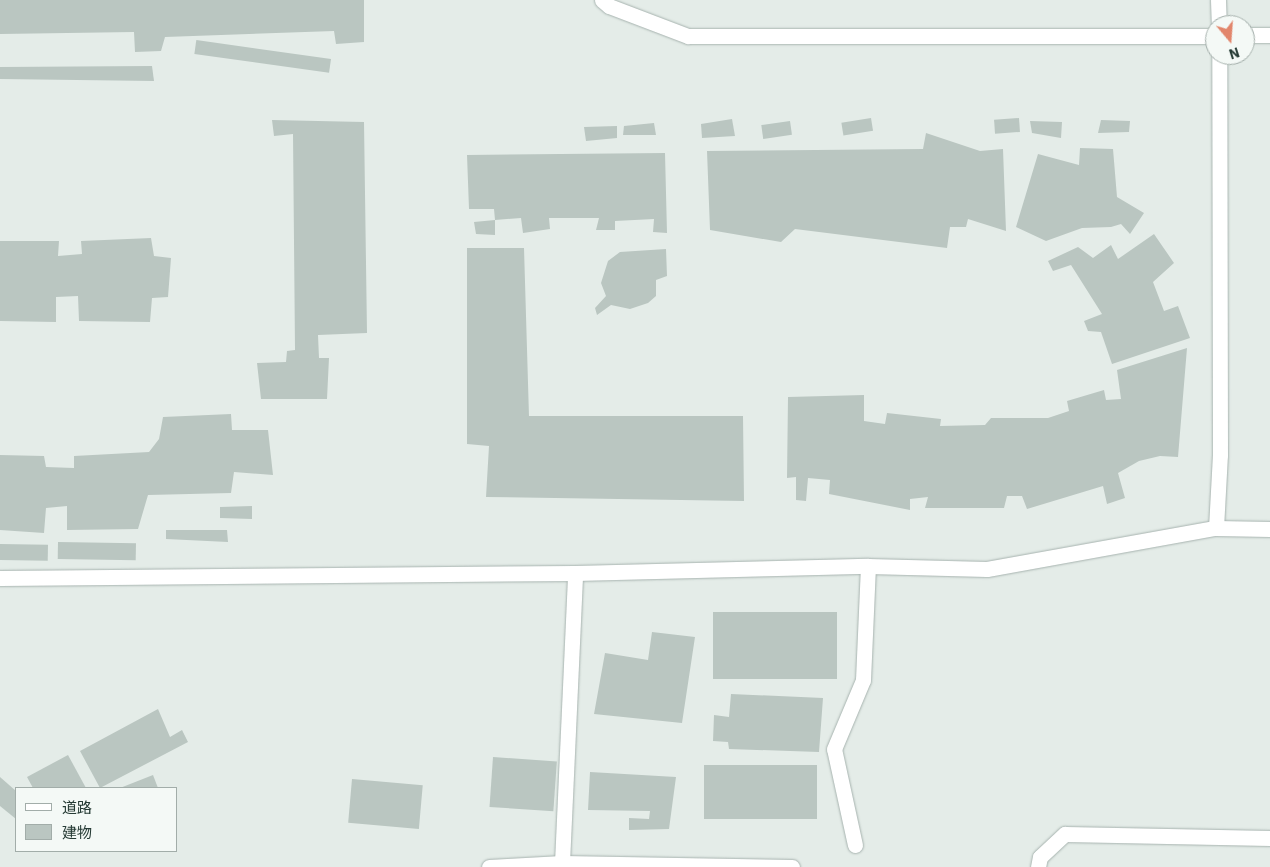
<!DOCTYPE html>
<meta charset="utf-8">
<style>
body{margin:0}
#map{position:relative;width:1270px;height:867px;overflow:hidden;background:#e4ece8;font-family:"IBM Plex Sans","Noto Sans JP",sans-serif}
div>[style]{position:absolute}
.building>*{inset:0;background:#bac6c1;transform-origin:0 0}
.roads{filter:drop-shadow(0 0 1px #a7b3af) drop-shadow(0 0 1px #a7b3af)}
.service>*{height:15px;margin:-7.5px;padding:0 7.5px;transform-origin:7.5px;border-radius:7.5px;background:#fff}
.pedestrian>*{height:15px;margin:-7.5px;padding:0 7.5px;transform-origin:7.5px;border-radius:7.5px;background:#fff}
.minor>*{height:15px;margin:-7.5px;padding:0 7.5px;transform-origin:7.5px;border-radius:7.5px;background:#fff}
.tertiary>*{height:15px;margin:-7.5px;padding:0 7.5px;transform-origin:7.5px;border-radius:7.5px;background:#fff}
span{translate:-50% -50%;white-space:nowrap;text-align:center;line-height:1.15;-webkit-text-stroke:4.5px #f4f9f6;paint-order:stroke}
.legend{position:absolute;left:15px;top:787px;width:162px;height:65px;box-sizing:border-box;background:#f4f9f6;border:1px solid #a2ada9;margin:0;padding:6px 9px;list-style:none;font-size:15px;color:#263b35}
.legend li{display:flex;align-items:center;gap:10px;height:25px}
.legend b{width:25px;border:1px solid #a2ada9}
.north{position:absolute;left:1205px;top:15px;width:50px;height:50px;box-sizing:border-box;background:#f4f9f6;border:1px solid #a2ada9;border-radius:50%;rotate:162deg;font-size:14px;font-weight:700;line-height:20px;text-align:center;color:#263b35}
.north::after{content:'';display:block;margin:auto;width:18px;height:22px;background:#e2866c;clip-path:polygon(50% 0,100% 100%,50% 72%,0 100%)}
</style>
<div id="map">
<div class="building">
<i style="clip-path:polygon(0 0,364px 0,364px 42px,336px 44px,334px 31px,165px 37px,161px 51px,135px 52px,134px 32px,0 34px)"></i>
<i style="left:331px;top:59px;width:14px;height:136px;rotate:98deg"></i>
<i style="clip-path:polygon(152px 66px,154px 81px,0 79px,0 67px)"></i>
<i style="left:871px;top:118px;width:13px;height:30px;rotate:81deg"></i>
<i style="left:1019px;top:118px;width:14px;height:25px;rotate:86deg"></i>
<i style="clip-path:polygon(732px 119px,735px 136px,702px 138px,701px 124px)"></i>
<i style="clip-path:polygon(272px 120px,364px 122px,367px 333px,318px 335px,319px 358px,329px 358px,327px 399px,261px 399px,257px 363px,286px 362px,287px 351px,295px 350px,293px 134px,274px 136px)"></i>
<i style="clip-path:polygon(1101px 120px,1130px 121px,1129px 132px,1098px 133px)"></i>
<i style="left:790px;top:121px;width:14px;height:29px;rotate:82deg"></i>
<i style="clip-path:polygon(1030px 121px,1062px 122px,1061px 138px,1032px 133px)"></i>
<i style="clip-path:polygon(654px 123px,656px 135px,623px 135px,624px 126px)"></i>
<i style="clip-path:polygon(617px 126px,617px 138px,586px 141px,584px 127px)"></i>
<i style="clip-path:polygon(926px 133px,980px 151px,1003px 149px,1006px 231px,968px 219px,966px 227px,950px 227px,947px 248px,795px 229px,781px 242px,710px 230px,707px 151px,923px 149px)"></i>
<i style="clip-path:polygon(1080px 148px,1113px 149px,1117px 197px,1144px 213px,1130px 234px,1121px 224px,1111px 227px,1082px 228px,1046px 241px,1016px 227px,1038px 154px,1079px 165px)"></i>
<i style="clip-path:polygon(665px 153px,667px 233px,653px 232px,654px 219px,615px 221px,615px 230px,596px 230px,599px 218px,549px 218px,550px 229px,523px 233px,521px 218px,495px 220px,495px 235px,476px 234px,474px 222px,495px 220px,494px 209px,469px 209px,467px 155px)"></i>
<i style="clip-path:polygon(1154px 234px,1174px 263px,1153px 282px,1164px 311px,1178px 306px,1190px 338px,1112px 364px,1101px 332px,1088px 331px,1084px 321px,1102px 314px,1071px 265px,1053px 271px,1048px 261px,1078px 247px,1093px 258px,1111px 245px,1118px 259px)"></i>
<i style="clip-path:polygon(151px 238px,154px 256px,171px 258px,168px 297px,152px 298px,150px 322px,79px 321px,78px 296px,56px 297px,56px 322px,0 321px,0 241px,59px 241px,58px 256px,82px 254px,81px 241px)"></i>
<i style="clip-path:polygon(467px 248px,524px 248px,529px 416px,743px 416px,744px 501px,486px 497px,489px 446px,467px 444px)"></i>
<i style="clip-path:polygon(666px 249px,667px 276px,656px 280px,656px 296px,648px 303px,630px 309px,611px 305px,597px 315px,595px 308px,606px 296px,601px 283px,608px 261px,620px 252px)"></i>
<i style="clip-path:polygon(1187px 348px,1178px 457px,1160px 456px,1139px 461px,1118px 473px,1125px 498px,1107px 504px,1103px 486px,1027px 509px,1022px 496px,1007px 496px,1004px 508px,925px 508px,928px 497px,910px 499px,910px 510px,829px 494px,830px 480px,808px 478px,806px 501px,796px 500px,796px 477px,787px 478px,788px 397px,864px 395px,864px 421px,885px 424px,887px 413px,941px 419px,940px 426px,985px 425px,991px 418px,1048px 418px,1069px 411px,1067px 401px,1104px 390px,1106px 400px,1121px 399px,1117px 370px)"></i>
<i style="clip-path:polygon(231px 414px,232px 430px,268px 430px,273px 475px,234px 472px,231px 493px,148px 495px,138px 529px,67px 530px,67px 506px,46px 508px,44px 533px,0 530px,0 455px,44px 456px,46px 467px,74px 468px,74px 456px,149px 452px,159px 439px,163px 417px)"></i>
<i style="clip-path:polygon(252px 506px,252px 519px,220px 518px,220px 507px)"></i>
<i style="clip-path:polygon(166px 530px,227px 530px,228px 542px,166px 539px)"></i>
<i style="left:58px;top:542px;width:78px;height:17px;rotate:1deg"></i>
<i style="left:0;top:544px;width:48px;height:16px;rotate:1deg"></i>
<i style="left:713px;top:612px;width:124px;height:67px"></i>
<i style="clip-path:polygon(652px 632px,695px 637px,682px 723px,594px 714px,605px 653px,648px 660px)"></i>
<i style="clip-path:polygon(731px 694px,823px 698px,819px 752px,729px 749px,728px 742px,713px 741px,714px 715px,729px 717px)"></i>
<i style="clip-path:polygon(158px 709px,170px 737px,182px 730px,188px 742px,100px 788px,80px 751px)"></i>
<i style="clip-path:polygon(68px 755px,86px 788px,33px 788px,27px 777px)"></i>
<i style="left:493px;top:757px;width:64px;height:50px;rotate:4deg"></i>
<i style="left:704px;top:765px;width:113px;height:54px"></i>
<i style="clip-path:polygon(590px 772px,676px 777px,669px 829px,629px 830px,629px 818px,649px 819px,650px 811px,588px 810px)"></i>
<i style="clip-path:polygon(153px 775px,158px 788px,120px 788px)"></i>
<i style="clip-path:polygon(0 777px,16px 791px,16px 819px,0 806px)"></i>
<i style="left:352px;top:779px;width:71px;height:44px;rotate:5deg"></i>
</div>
<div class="roads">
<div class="service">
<i style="left:1218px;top:0;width:25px;rotate:88deg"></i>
<i style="left:1216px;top:528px;width:73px;rotate:-86.9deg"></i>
<i style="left:1220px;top:455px;width:400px;rotate:-90.1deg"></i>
</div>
<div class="pedestrian">
<i style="left:855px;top:845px;width:98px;rotate:-102.3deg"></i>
<i style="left:834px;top:749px;width:75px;rotate:-67.2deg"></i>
<i style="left:863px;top:680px;width:114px;rotate:-87.5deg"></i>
</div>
<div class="minor">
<i style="left:0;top:578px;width:575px;rotate:-0.5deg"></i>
<i style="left:575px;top:573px;width:293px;rotate:-1.4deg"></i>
<i style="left:868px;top:566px;width:119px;rotate:1.4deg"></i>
<i style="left:987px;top:569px;width:233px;rotate:-10.2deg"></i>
<i style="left:1216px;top:528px;width:54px;rotate:1.1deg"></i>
<i style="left:562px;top:863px;width:290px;rotate:-87.4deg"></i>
<i style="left:1038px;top:867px;width:10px;rotate:-79deg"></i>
<i style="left:1040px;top:857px;width:34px;rotate:-43deg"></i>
<i style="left:1065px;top:834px;width:205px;rotate:1.1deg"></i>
</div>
<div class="tertiary">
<i style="left:602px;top:0;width:9px;rotate:41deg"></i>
<i style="left:609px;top:6px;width:85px;rotate:20.8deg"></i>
<i style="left:688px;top:36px;width:527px"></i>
<i style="left:1245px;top:35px;width:25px"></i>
<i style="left:489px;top:867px;width:73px;rotate:-3.1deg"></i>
<i style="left:562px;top:863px;width:230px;rotate:1deg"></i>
</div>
</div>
<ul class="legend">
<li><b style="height:6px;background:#fff"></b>道路</li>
<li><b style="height:14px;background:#bac6c1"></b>建物</li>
</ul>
<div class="north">N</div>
</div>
